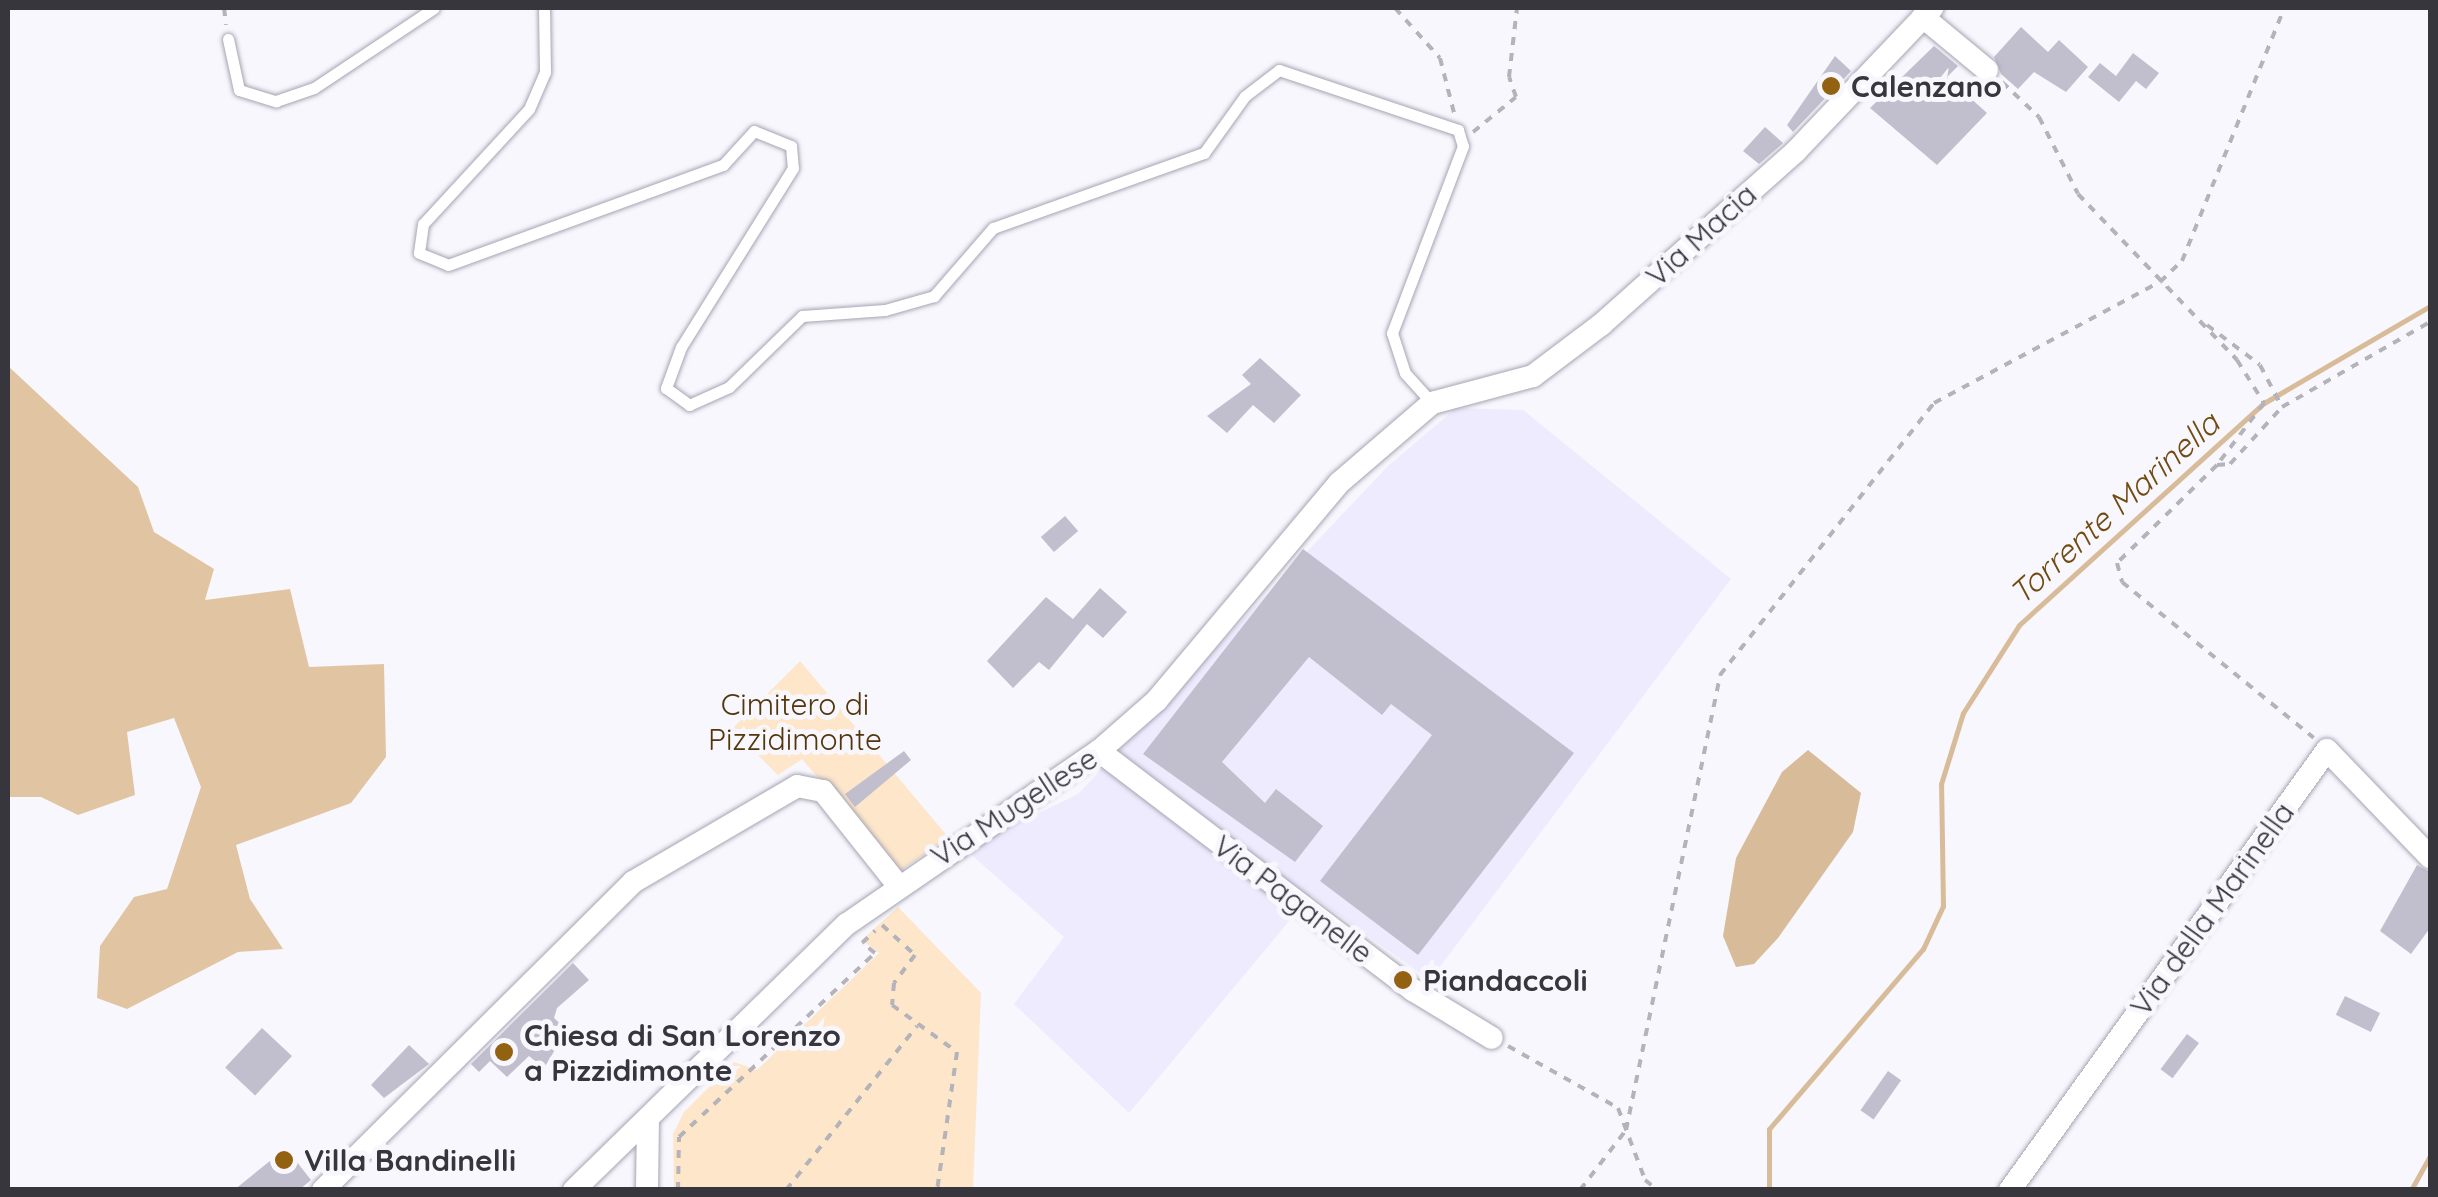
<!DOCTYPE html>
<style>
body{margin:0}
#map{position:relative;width:2438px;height:1197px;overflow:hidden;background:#f8f7fd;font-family:Quicksand,sans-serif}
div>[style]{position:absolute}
.built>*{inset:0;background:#eeebfe}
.green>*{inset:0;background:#fde6ca}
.forest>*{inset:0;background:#e1c5a2}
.water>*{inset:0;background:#d8bc99}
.stream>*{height:5px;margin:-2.5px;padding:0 2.5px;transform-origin:2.5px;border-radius:2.5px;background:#d8bc99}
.building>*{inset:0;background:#c1bfce;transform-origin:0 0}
.path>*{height:4px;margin-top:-2px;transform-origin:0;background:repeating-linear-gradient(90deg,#b4b3b9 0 8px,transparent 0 16px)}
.roads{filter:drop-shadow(0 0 2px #a7a4b3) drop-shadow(0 0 2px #a7a4b3)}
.lane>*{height:11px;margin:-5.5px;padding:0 5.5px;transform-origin:5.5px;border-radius:5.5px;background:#fff}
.street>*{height:22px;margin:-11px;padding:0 11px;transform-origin:11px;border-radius:11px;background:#fff}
.dots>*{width:28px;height:28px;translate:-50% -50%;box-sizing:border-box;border:5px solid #f8f7fd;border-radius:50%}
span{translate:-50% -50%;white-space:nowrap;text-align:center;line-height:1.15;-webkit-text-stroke:10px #f8f7fd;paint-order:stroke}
.poi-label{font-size:30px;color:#37363c;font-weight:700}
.left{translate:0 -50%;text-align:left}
.street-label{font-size:30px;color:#37363c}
.park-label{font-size:30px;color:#53360b}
.water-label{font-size:32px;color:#714b12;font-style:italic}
.frame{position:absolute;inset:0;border:10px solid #37363c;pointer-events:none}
</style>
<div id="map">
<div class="built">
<i style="clip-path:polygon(1456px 408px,1523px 410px,1731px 579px,1430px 980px,1311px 895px,1129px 1113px,1014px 1004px,1064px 937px,965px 849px,1078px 794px,1388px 466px)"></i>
</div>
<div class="green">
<i style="clip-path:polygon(800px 661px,949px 838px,898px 872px,802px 759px,778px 775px,732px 729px)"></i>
<i style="clip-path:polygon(898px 907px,981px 993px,973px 1189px,674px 1189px,673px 1134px,684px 1112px,734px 1062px,757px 1070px,879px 953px,862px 940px)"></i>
</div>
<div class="forest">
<i style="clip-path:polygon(8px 366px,138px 487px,154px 532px,214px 569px,205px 600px,290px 589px,309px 667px,384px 664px,386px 757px,351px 803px,236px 845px,250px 899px,283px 949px,238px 952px,127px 1009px,97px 998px,100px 946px,134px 897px,167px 889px,201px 787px,174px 718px,127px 732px,135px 795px,78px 815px,41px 797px,8px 797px)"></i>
</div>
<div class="water">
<i style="clip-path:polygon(1808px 750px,1861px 793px,1853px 832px,1778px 938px,1754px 964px,1736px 967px,1723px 936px,1736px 858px,1782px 772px)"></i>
</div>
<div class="stream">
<i style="left:1769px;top:1190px;width:61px;rotate:-90deg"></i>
<i style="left:1769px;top:1129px;width:237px;rotate:-49.5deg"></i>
<i style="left:1923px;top:949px;width:47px;rotate:-65.1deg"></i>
<i style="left:1943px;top:906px;width:122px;rotate:-90.9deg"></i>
<i style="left:1941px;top:784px;width:74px;rotate:-72.8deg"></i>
<i style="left:1963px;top:713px;width:104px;rotate:-57.5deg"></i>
<i style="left:2019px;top:625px;width:331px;rotate:-42.2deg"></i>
<i style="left:2264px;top:403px;width:192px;rotate:-30.3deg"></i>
<i style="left:2411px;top:1190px;width:39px;rotate:-61deg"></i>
</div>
<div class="building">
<i style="clip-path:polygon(2021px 27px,2048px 52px,2059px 40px,2088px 67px,2066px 92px,2034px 72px,2018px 89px,2001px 74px,1994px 57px)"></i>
<i style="clip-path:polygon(1934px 46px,1958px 66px,1947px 77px,1987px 113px,1937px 165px,1870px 108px)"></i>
<i style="clip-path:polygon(2133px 53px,2159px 73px,2146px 89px,2136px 81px,2119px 102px,2088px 77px,2100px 63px,2116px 76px)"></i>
<i style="clip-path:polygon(1835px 56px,1851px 71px,1793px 132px,1787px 125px)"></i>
<i style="clip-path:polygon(1765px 127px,1783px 143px,1759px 164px,1743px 151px)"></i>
<i style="clip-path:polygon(1260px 358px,1301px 395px,1274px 423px,1253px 405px,1227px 433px,1207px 416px,1251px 384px,1242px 375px)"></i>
<i style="left:1065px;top:516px;width:20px;height:32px;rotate:49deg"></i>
<i style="clip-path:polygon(1303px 549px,1574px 753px,1418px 955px,1320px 881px,1432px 735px,1391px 704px,1382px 715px,1309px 657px,1222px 762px,1265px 803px,1276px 789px,1323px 826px,1295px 862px,1143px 754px)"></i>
<i style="clip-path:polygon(1100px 588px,1127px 612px,1103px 638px,1087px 624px,1049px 670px,1039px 662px,1013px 688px,987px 661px,1046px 597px,1073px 619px)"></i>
<i style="clip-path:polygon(904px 751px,911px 760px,855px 807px,845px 794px)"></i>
<i style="clip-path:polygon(2417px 865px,2430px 872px,2430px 928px,2411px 954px,2380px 931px)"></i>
<i style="clip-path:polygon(573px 963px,589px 980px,557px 1008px,554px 1018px,567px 1030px,544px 1068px,529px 1056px,507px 1077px,490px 1061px,479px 1072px,471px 1064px)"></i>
<i style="left:2345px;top:996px;width:39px;height:21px;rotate:26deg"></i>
<i style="left:262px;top:1028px;width:41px;height:54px;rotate:43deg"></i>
<i style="left:2187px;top:1034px;width:15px;height:44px;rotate:37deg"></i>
<i style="clip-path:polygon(409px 1045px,429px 1064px,384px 1098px,371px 1085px)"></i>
<i style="left:1888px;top:1071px;width:16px;height:48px;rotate:35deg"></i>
<i style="clip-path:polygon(286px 1148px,311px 1180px,299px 1190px,234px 1190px)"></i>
</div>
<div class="path">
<i style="left:224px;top:8px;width:17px;rotate:83deg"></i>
<i style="left:1395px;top:8px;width:67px;rotate:48deg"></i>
<i style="left:1440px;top:58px;width:57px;rotate:75.7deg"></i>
<i style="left:2002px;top:82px;width:51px;rotate:43.4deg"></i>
<i style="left:2039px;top:117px;width:86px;rotate:63.1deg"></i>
<i style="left:2078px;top:194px;width:230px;rotate:46.2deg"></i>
<i style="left:2237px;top:360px;width:51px;rotate:57.9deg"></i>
<i style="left:2264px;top:403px;width:78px;rotate:127.2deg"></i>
<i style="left:2217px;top:465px;width:140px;rotate:135.6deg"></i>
<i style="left:2117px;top:563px;width:20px;rotate:75deg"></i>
<i style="left:2122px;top:582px;width:247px;rotate:39.1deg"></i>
<i style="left:1473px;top:132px;width:55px;rotate:-39.1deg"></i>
<i style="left:1516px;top:97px;width:21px;rotate:-109deg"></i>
<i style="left:1509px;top:77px;width:69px;rotate:-83.4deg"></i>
<i style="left:2207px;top:325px;width:66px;rotate:37deg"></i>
<i style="left:2260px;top:365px;width:47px;rotate:62.4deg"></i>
<i style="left:2217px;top:465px;width:13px;rotate:-4deg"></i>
<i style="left:2230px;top:464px;width:77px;rotate:-47.6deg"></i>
<i style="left:2282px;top:407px;width:171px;rotate:-29.9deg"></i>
<i style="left:882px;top:925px;width:45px;rotate:42.3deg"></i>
<i style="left:915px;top:955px;width:35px;rotate:127deg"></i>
<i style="left:894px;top:983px;width:22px;rotate:95deg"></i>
<i style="left:892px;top:1005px;width:80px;rotate:35.9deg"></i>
<i style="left:957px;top:1052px;width:139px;rotate:98.2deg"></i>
<i style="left:1508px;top:1046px;width:126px;rotate:29.4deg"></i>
<i style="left:1618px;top:1108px;width:77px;rotate:69.4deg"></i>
<i style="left:1645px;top:1180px;width:16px;rotate:38deg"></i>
<i style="left:678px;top:1190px;width:53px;rotate:-88.9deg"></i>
<i style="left:679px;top:1137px;width:269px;rotate:-43.2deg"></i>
<i style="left:875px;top:953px;width:16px;rotate:-142deg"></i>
<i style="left:862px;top:943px;width:18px;rotate:-43deg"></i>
<i style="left:786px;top:1190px;width:210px;rotate:-51.4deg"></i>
<i style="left:1580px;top:1190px;width:76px;rotate:-52.5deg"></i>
<i style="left:1626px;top:1130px;width:465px;rotate:-78.3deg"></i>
<i style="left:1720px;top:675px;width:346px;rotate:-51.8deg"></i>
<i style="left:1934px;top:403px;width:256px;rotate:-28.2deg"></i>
<i style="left:2160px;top:282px;width:30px;rotate:-44deg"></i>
<i style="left:2182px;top:261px;width:273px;rotate:-68deg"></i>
</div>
<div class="roads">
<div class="lane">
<i style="left:544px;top:8px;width:64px;rotate:89.1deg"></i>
<i style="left:545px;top:72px;width:40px;rotate:113.4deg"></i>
<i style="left:529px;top:109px;width:156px;rotate:132.7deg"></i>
<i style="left:423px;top:224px;width:29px;rotate:98deg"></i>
<i style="left:419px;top:253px;width:31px;rotate:22deg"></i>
<i style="left:448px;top:265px;width:293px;rotate:-20deg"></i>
<i style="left:723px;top:165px;width:46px;rotate:-47.6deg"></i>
<i style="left:754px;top:131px;width:40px;rotate:22deg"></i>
<i style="left:791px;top:146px;width:22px;rotate:85deg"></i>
<i style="left:793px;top:168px;width:211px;rotate:122deg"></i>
<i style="left:681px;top:347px;width:44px;rotate:110.1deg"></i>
<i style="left:666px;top:388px;width:29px;rotate:36deg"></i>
<i style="left:689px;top:405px;width:44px;rotate:-24.2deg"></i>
<i style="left:729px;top:387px;width:102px;rotate:-44.2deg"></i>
<i style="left:802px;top:316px;width:83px;rotate:-4.1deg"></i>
<i style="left:885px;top:310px;width:51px;rotate:-15.9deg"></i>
<i style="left:934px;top:296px;width:90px;rotate:-49.1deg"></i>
<i style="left:993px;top:228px;width:224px;rotate:-19.6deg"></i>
<i style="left:1204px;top:153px;width:70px;rotate:-54.3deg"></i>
<i style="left:1245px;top:96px;width:43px;rotate:-37.4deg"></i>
<i style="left:1279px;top:70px;width:189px;rotate:18.5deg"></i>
<i style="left:1458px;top:130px;width:17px;rotate:73deg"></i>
<i style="left:1463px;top:146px;width:200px;rotate:110.8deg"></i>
<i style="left:1392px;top:333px;width:42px;rotate:72deg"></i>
<i style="left:1405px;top:373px;width:40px;rotate:48deg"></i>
<i style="left:228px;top:39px;width:52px;rotate:77.8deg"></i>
<i style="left:239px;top:90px;width:39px;rotate:17deg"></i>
<i style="left:276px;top:101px;width:40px;rotate:-18.9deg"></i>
<i style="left:314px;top:88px;width:144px;rotate:-33.7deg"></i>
</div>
<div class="street">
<i style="left:1923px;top:17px;width:83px;rotate:39.6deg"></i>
<i style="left:1099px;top:751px;width:395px;rotate:37.3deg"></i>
<i style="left:1413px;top:990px;width:92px;rotate:31.3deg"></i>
<i style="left:323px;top:1190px;width:437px;rotate:-44.8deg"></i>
<i style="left:633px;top:882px;width:190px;rotate:-30.3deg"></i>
<i style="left:797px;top:786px;width:26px;rotate:11deg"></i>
<i style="left:823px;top:791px;width:119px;rotate:51.5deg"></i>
<i style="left:574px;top:1190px;width:381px;rotate:-44.3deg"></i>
<i style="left:847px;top:924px;width:306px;rotate:-34.5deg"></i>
<i style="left:1099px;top:751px;width:77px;rotate:-41.3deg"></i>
<i style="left:1157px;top:700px;width:283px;rotate:-50deg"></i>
<i style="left:1339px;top:483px;width:123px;rotate:-40.7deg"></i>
<i style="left:1432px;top:403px;width:105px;rotate:-15deg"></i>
<i style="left:1533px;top:376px;width:86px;rotate:-37deg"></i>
<i style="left:1602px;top:324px;width:259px;rotate:-41.7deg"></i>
<i style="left:1795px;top:152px;width:199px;rotate:-46.4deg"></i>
<i style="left:647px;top:1190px;width:71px;rotate:-89.2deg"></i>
<i style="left:2010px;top:1190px;width:542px;rotate:-54.23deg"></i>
<i style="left:2327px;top:750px;width:149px;rotate:46.1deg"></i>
</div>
</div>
<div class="dots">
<i style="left:1831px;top:86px;background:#926111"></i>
<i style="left:1403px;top:980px;background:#926111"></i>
<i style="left:504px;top:1052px;background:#926111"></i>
<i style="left:284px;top:1160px;background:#926111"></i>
</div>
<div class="poi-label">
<span class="left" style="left:1851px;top:86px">Calenzano</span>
<span class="left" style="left:1423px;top:980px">Piandaccoli</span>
<span class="left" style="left:524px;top:1052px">Chiesa di San Lorenzo<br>a Pizzidimonte</span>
<span class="left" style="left:304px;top:1160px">Villa Bandinelli</span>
</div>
<div class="street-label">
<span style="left:1701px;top:235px;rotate:-42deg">Via Macia</span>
<span style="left:1014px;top:807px;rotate:-33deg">Via Mugellese</span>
<span style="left:1293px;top:899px;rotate:37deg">Via Paganelle</span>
<span style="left:2212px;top:909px;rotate:-54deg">Via della Marinella</span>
</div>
<div class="park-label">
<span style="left:795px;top:721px">Cimitero di<br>Pizzidimonte</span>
</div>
<div class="water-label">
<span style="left:2114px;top:508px;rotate:-42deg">Torrente Marinella</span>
</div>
<div class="frame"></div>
</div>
